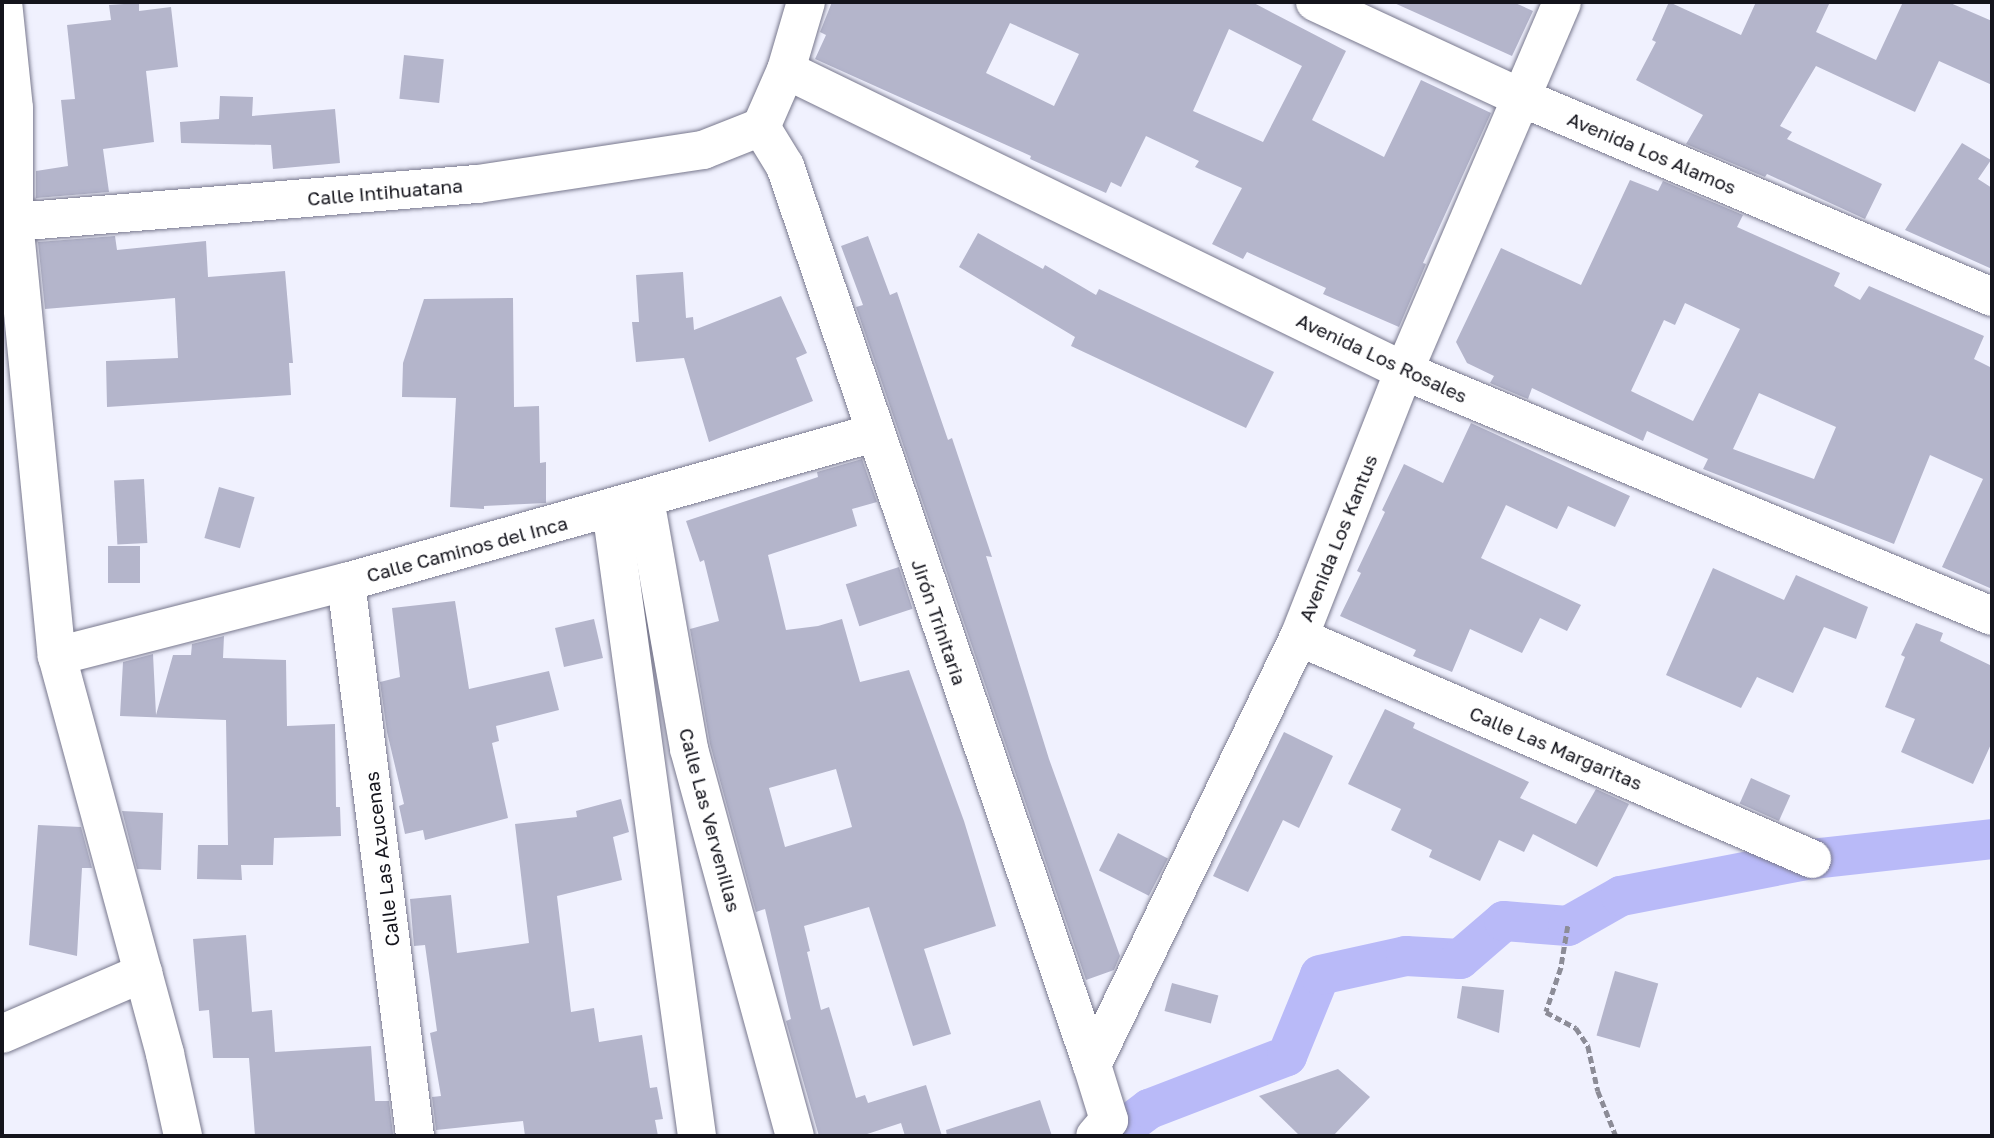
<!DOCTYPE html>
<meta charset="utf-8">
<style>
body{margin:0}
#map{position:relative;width:1994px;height:1138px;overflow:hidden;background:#f0f1fe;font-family:"Golos Text",sans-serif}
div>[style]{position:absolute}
.canal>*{height:40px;margin:-20px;padding:0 20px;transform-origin:20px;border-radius:20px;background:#b9baf8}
.building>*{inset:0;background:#b4b5cb;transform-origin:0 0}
.path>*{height:4.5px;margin-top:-2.25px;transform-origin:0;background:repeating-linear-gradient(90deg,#8c8c97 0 7px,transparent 0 10.5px)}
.roads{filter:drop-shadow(0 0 2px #78788d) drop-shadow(0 0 2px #78788d)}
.minor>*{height:38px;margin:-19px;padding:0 19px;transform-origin:19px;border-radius:19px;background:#fff}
span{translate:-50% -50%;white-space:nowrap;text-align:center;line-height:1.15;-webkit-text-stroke:5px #fff;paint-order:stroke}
.street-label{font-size:19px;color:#14141c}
.frame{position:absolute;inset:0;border:4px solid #14141c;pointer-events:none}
</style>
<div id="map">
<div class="canal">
<i style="left:1113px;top:1136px;width:45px;rotate:-36.9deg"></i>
<i style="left:1149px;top:1109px;width:148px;rotate:-21deg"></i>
<i style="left:1287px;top:1056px;width:87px;rotate:-67.8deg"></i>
<i style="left:1320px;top:975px;width:88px;rotate:-12.5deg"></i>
<i style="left:1406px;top:956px;width:54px;rotate:3.2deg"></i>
<i style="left:1460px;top:959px;width:58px;rotate:-40.8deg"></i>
<i style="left:1504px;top:921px;width:64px;rotate:4.5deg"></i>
<i style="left:1568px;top:926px;width:61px;rotate:-29.5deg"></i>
<i style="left:1621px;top:896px;width:195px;rotate:-11deg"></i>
<i style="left:1812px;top:859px;width:181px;rotate:-6.3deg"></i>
</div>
<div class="building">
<i style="clip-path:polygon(evenodd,832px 2px,1252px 2px,1346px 51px,1312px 120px,1384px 157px,1421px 80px,1491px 113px,1423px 263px,1426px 264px,1399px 327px,1323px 294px,1326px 288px,1247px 252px,1243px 259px,1212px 244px,1242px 188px,1195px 167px,1199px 161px,1146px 136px,1121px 187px,1111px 182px,1106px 193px,1030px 159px,1031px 156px,815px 59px,826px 35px,820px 32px,832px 2px,1010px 23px,1079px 54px,1054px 106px,986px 73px,1010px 23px,832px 2px,1229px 29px,1302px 66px,1263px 142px,1193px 111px,1229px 29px)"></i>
<i style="clip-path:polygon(1392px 2px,1513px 2px,1533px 11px,1512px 56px)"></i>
<i style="clip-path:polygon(1669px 2px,1741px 35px,1756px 2px,1830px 2px,1816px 32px,1876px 60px,1903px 2px,1948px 2px,1992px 21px,1992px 85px,1939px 61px,1915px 112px,1816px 66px,1780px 126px,1792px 132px,1787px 139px,1882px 184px,1865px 219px,1767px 174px,1765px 177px,1686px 144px,1703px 115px,1636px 80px,1656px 42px,1652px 40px)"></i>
<i style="clip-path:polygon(139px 3px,139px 11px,171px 7px,178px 67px,146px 71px,154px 142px,103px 149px,109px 192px,36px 198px,36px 171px,68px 166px,61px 100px,75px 99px,67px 25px,111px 20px,109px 5px)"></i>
<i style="left:404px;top:55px;width:40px;height:44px;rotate:6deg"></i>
<i style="clip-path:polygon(220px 96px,253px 97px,252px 116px,335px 109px,340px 163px,273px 169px,271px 145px,181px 143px,180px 122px,219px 119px)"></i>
<i style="clip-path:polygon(1962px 143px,1991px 160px,1978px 179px,1992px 188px,1992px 269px,1905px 230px)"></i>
<i style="clip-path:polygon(evenodd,1630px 180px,1658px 191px,1663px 181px,1743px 215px,1737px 227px,1840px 273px,1834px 286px,1860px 300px,1869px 286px,1984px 336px,1974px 359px,1992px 368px,1992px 589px,1942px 567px,1983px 479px,1930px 455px,1894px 544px,1703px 469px,1708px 459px,1647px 431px,1643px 441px,1532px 388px,1528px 399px,1490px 383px,1494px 376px,1467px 363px,1456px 342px,1501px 248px,1581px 285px,1630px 180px,1685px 303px,1740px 329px,1693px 421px,1631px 391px,1664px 320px,1675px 325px,1685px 303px,1630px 180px,1759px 393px,1836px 427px,1814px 479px,1733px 449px,1759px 393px)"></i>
<i style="clip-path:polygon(978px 233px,1043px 269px,1045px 265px,1096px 295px,1099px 289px,1274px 372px,1246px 428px,1071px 346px,1075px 337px,959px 267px)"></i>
<i style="clip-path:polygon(115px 236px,117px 250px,206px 241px,208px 277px,285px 271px,293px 363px,289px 363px,291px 395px,107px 407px,106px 361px,178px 358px,175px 298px,45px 309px,38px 242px)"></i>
<i style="clip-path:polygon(868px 236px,890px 295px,897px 292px,948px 440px,952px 438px,992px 557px,986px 556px,1049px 759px,1120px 956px,1114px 970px,1086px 980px,856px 307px,863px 305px,841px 246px)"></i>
<i style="clip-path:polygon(683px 272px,686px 318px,693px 317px,694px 330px,781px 296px,807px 353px,796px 358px,813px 401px,709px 442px,684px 358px,636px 362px,632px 322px,639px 322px,636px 275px)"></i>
<i style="clip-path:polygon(513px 298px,514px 407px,539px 406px,540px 463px,546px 462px,546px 503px,484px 506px,484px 509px,450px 507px,456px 398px,402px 397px,403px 363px,424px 299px)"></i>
<i style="clip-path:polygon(1471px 423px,1630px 496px,1615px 527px,1568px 506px,1557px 529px,1506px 505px,1481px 558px,1581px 605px,1567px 631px,1540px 618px,1522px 653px,1470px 629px,1452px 672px,1413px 656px,1416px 650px,1340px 616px,1361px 573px,1357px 571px,1385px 512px,1382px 510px,1404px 464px,1443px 483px)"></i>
<i style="clip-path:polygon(evenodd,862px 459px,877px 502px,852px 509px,857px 526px,768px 555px,786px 630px,818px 626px,842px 619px,860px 682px,909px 670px,964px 821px,996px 926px,924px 949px,951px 1034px,913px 1046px,869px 907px,804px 926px,810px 951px,807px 952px,821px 1010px,829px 1007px,856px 1098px,865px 1095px,868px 1103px,926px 1085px,942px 1136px,905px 1136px,901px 1123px,861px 1136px,819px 1136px,786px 1021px,791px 1019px,765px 909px,756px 912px,710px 744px,690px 629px,719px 621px,704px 560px,700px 562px,686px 521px,818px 477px,817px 472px,862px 459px,836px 769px,852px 827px,785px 847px,769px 788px,836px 769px)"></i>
<i style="left:144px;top:479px;width:64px;height:30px;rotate:87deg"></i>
<i style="left:219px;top:487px;width:37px;height:53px;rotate:16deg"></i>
<i style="left:108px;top:546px;width:32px;height:37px"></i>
<i style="left:899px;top:567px;width:44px;height:56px;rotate:72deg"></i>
<i style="clip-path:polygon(1713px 568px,1784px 600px,1796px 575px,1868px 607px,1856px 639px,1824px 627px,1793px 693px,1757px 677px,1741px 708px,1666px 675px)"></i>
<i style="clip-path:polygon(455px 601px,469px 689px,549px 671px,559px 710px,496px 726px,499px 741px,492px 743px,508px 818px,425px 840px,423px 830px,405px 834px,399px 806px,404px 804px,387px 732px,380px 682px,400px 677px,392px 608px)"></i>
<i style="left:594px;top:619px;width:40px;height:40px;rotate:77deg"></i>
<i style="clip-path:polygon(1916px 623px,1943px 633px,1940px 641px,1992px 666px,1992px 742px,1973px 784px,1901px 752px,1915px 719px,1885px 707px,1905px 657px,1901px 655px)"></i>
<i style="clip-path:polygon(224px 636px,223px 658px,286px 660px,287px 726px,335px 724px,336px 807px,340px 807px,341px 836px,274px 838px,273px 865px,241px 865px,242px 880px,197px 879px,198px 845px,228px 845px,226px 720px,120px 716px,123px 662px,153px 654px,156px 715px,173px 655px,191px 655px,192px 644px)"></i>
<i style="clip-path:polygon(1385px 709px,1415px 723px,1413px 728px,1529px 782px,1520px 798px,1576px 824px,1596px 789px,1629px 804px,1597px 867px,1533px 834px,1524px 852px,1499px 840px,1480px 881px,1429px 857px,1432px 850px,1391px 830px,1401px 809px,1348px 784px)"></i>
<i style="clip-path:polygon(1284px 732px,1333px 756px,1299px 828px,1283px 820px,1248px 892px,1213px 876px)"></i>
<i style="left:1751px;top:778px;width:43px;height:28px;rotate:24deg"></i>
<i style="clip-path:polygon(621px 799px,629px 832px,613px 837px,622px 880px,557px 896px,571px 1012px,594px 1008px,599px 1042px,642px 1035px,650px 1088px,657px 1087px,663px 1119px,655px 1120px,658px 1136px,525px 1136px,523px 1121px,436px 1130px,432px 1097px,441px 1096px,430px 1033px,437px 1031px,425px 945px,414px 946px,410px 899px,451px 895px,457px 953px,529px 943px,515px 824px,577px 817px,576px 811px)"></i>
<i style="clip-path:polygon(122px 811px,163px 813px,161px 870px,137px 869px)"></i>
<i style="clip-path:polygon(38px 825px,81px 827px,92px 868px,82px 868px,77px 956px,29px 945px)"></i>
<i style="left:1118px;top:833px;width:56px;height:42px;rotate:27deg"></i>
<i style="clip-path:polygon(246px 935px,252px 1012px,272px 1010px,275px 1052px,371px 1046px,375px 1101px,389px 1101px,393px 1134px,255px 1136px,249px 1058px,213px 1058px,209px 1010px,199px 1011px,193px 939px)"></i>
<i style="left:1615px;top:971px;width:45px;height:67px;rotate:16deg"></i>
<i style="left:1172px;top:983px;width:48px;height:29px;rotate:15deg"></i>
<i style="clip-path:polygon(1462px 986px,1504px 990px,1499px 1033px,1457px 1018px)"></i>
<i style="clip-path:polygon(1338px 1069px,1370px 1097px,1333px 1136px,1300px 1136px,1259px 1096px)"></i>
<i style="clip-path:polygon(1040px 1100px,1052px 1136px,947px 1136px,946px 1130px)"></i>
</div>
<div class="path">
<i style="left:1568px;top:926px;width:43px;rotate:99.5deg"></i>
<i style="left:1561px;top:968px;width:46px;rotate:108.8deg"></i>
<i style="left:1546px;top:1012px;width:34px;rotate:28deg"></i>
<i style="left:1576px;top:1028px;width:22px;rotate:56deg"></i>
<i style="left:1588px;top:1046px;width:46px;rotate:77.5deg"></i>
<i style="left:1598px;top:1091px;width:48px;rotate:68.2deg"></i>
</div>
<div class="roads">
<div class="minor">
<i style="left:3px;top:2px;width:107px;rotate:84.1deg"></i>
<i style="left:14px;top:108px;width:113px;rotate:90deg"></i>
<i style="left:14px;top:221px;width:437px;rotate:84.4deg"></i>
<i style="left:57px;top:656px;width:412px;rotate:74.8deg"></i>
<i style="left:165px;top:1054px;width:84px;rotate:77.6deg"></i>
<i style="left:1315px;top:2px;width:226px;rotate:24.9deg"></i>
<i style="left:1520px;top:97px;width:513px;rotate:22.96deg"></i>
<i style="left:786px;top:70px;width:687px;rotate:25.97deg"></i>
<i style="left:1404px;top:371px;width:637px;rotate:22.62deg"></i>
<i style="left:761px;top:127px;width:46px;rotate:58.4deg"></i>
<i style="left:785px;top:166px;width:950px;rotate:71.15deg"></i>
<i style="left:1092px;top:1065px;width:58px;rotate:72.8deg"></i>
<i style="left:1109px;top:1120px;width:21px;rotate:131deg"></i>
<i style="left:761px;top:127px;width:62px;rotate:-66.3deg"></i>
<i style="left:786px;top:70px;width:71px;rotate:-73.6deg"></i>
<i style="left:2px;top:223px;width:478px;rotate:-4.7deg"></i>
<i style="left:478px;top:184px;width:228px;rotate:-8.6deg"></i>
<i style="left:703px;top:150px;width:62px;rotate:-21.6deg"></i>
<i style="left:645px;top:499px;width:254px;rotate:80deg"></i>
<i style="left:689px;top:749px;width:401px;rotate:74.7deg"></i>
<i style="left:611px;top:509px;width:633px;rotate:82.19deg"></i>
<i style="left:346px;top:582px;width:558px;rotate:82.9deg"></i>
<i style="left:1299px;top:637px;width:559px;rotate:23.4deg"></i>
<i style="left:57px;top:656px;width:298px;rotate:-14.4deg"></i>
<i style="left:346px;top:582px;width:549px;rotate:-15.76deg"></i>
<i style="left:2px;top:1034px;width:154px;rotate:-23.4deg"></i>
<i style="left:1092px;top:1065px;width:475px;rotate:-64.2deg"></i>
<i style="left:1299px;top:637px;width:286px;rotate:-68.5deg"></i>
<i style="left:1404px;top:371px;width:401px;rotate:-66.8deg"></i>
</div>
</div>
<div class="street-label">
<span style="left:1652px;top:153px;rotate:23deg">Avenida Los Alamos</span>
<span style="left:385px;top:192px;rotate:-5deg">Calle Intihuatana</span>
<span style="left:1382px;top:358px;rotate:25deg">Avenida Los Rosales</span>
<span style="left:1338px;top:538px;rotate:-68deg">Avenida Los Kantus</span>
<span style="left:467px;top:549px;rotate:-15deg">Calle Caminos del Inca</span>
<span style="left:939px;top:622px;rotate:71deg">Jirón Trinitaria</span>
<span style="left:1556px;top:748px;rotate:23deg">Calle Las Margaritas</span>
<span style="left:710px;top:820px;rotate:75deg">Calle Las Vervenillas</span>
<span style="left:382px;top:859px;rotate:-97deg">Calle Las Azucenas</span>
</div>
<div class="frame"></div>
</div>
